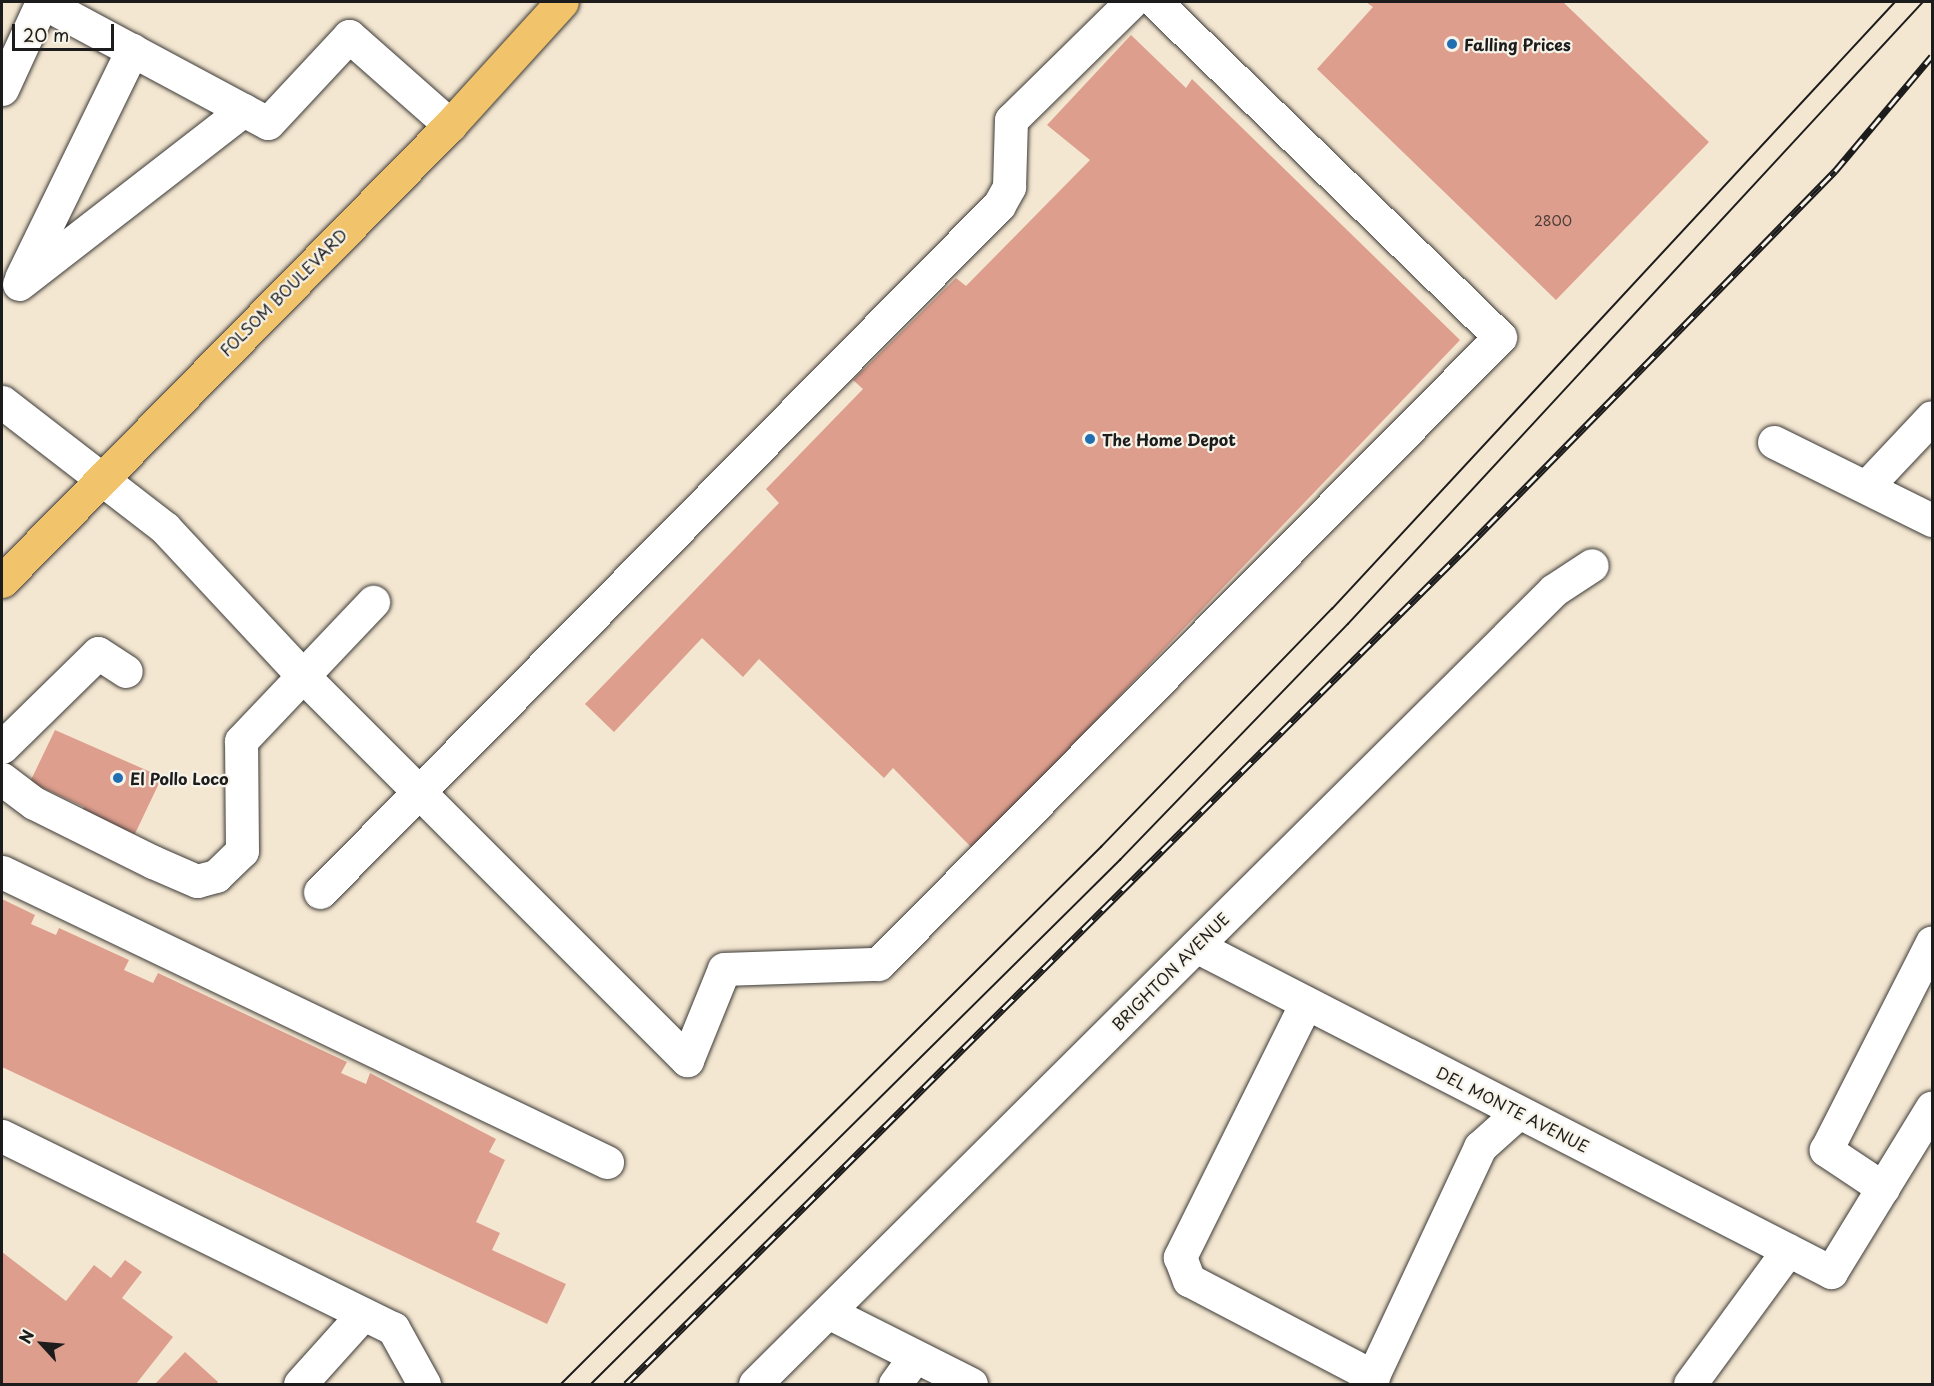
<!DOCTYPE html>
<style>
body{margin:0}
#map{position:relative;width:1934px;height:1386px;overflow:hidden;background:#f4e7d1;font-family:"Playpen Sans",sans-serif}
div>[style]{position:absolute}
.building>*{inset:0;background:#dd9e8d}
.roads{filter:drop-shadow(0 0 2px #3c3a37) drop-shadow(0 0 2px #3c3a37)}
.minor>*{height:33px;margin:-16.5px;padding:0 16.5px;transform-origin:16.5px;border-radius:16.5px;background:#fff}
.major>*{height:33px;margin:-16.5px;padding:0 16.5px;transform-origin:16.5px;border-radius:16.5px;background:#f1c36a}
.tram>*{height:1.5px;margin:-0.75px;padding:0 0.75px;transform-origin:0.75px;border-radius:0.75px;background:#1c1c1c}
.rail>*{height:7px;margin-top:-3.5px;transform-origin:0;background:repeating-linear-gradient(90deg,#f7f3e8 0 14px,#1c1c1c 0 28px);box-sizing:border-box;border-block:2px solid #1c1c1c}
.dots>*{width:16px;height:16px;translate:-50% -50%;box-sizing:border-box;border:3px solid #f7f3e8;border-radius:50%}
span{translate:-50% -50%;white-space:nowrap;text-align:center;line-height:1.15;-webkit-text-stroke:4.5px #f7f3e8;paint-order:stroke}
.number-label{font-size:14px;color:#4c3c38}
.number-label span{-webkit-text-stroke-width:0}
.poi-label{font-size:16px;color:#1c1c1c;font-weight:700}
.left{translate:0 -50%;text-align:left}
.street-label{font-size:16px;color:#1c1c1c}
.frame{position:absolute;inset:0;border:3px solid #1c1c1c;pointer-events:none}
.north{position:absolute;left:12px;top:1314px;width:60px;height:60px;-webkit-text-stroke:4px #f7f3e8;paint-order:stroke;rotate:296deg;font-size:16px;font-weight:700;line-height:24px;text-align:center;color:#1c1c1c}
.north::after{content:'';display:block;margin:auto;width:21px;height:27px;background:#1c1c1c;clip-path:polygon(50% 0,100% 100%,50% 72%,0 100%)}
.scale{position:absolute;left:12px;top:24px;width:102px;height:27px;box-sizing:border-box;border:3px solid #1c1c1c;border-top:0;padding-left:8px;font-size:18px;line-height:21px;white-space:nowrap;color:#1c1c1c;-webkit-text-stroke:4px #f7f3e8;paint-order:stroke}
</style>
<div id="map">
<div class="building">
<i style="clip-path:polygon(1366px 2px,1563px 2px,1709px 142px,1556px 300px,1317px 69px,1373px 7px)"></i>
<i style="clip-path:polygon(1131px 35px,1186px 88px,1192px 79px,1460px 340px,973px 849px,893px 768px,884px 778px,759px 659px,743px 677px,702px 638px,614px 732px,585px 704px,779px 503px,766px 489px,863px 389px,853px 380px,956px 278px,966px 286px,1090px 160px,1047px 125px)"></i>
<i style="clip-path:polygon(55px 730px,162px 777px,132px 840px,80px 815px,84px 807px,30px 782px)"></i>
<i style="clip-path:polygon(2px 899px,35px 915px,31px 924px,56px 935px,59px 928px,129px 960px,124px 970px,153px 983px,158px 973px,347px 1062px,341px 1073px,366px 1084px,370px 1073px,496px 1139px,489px 1152px,505px 1160px,476px 1222px,500px 1233px,492px 1250px,566px 1284px,547px 1324px,2px 1067px)"></i>
<i style="clip-path:polygon(2px 1252px,66px 1301px,94px 1265px,111px 1278px,125px 1260px,142px 1272px,122px 1298px,173px 1337px,136px 1384px,2px 1384px)"></i>
<i style="clip-path:polygon(185px 1352px,218px 1382px,216px 1384px,155px 1384px)"></i>
</div>
<div class="roads">
<div class="minor">
<i style="left:42px;top:2px;width:256px;rotate:28.2deg"></i>
<i style="left:268px;top:123px;width:119px;rotate:-47deg"></i>
<i style="left:349px;top:36px;width:135px;rotate:41.4deg"></i>
<i style="left:2px;top:89px;width:96px;rotate:-65.3deg"></i>
<i style="left:21px;top:278px;width:254px;rotate:-64deg"></i>
<i style="left:19px;top:284px;width:284px;rotate:-37.8deg"></i>
<i style="left:2px;top:402px;width:206px;rotate:37.7deg"></i>
<i style="left:165px;top:528px;width:204px;rotate:47deg"></i>
<i style="left:304px;top:677px;width:542px;rotate:45deg"></i>
<i style="left:687px;top:1060px;width:98px;rotate:-67.9deg"></i>
<i style="left:724px;top:969px;width:154px;rotate:-1.9deg"></i>
<i style="left:878px;top:964px;width:883px;rotate:-45.23deg"></i>
<i style="left:1500px;top:337px;width:481px;rotate:-135.8deg"></i>
<i style="left:1774px;top:442px;width:176px;rotate:26.3deg"></i>
<i style="left:1866px;top:487px;width:96px;rotate:-46.7deg"></i>
<i style="left:2px;top:747px;width:134px;rotate:-44.4deg"></i>
<i style="left:98px;top:653px;width:33px;rotate:33deg"></i>
<i style="left:2px;top:779px;width:40px;rotate:37deg"></i>
<i style="left:34px;top:803px;width:133px;rotate:26.4deg"></i>
<i style="left:153px;top:862px;width:48px;rotate:23.4deg"></i>
<i style="left:197px;top:881px;width:20px;rotate:-15deg"></i>
<i style="left:216px;top:876px;width:36px;rotate:-44deg"></i>
<i style="left:242px;top:851px;width:110px;rotate:-90.5deg"></i>
<i style="left:241px;top:741px;width:192px;rotate:-46.5deg"></i>
<i style="left:2px;top:872px;width:671px;rotate:25.61deg"></i>
<i style="left:320px;top:892px;width:966px;rotate:-45.34deg"></i>
<i style="left:999px;top:205px;width:21px;rotate:-61deg"></i>
<i style="left:1009px;top:187px;width:67px;rotate:-88.3deg"></i>
<i style="left:1011px;top:120px;width:168px;rotate:-44.5deg"></i>
<i style="left:1196px;top:946px;width:714px;rotate:27.18deg"></i>
<i style="left:1831px;top:1272px;width:193px;rotate:-58.5deg"></i>
<i style="left:1306px;top:1003px;width:284px;rotate:116.4deg"></i>
<i style="left:1180px;top:1257px;width:25px;rotate:69deg"></i>
<i style="left:1189px;top:1280px;width:208px;rotate:27.6deg"></i>
<i style="left:2px;top:1136px;width:436px;rotate:26.2deg"></i>
<i style="left:393px;top:1328px;width:64px;rotate:61deg"></i>
<i style="left:1883px;top:1188px;width:69px;rotate:-146.3deg"></i>
<i style="left:1826px;top:1150px;width:233px;rotate:-63deg"></i>
<i style="left:828px;top:1312px;width:160px;rotate:26.7deg"></i>
<i style="left:300px;top:1384px;width:94px;rotate:-48deg"></i>
<i style="left:755px;top:1384px;width:1126px;rotate:-44.82deg"></i>
<i style="left:1554px;top:590px;width:45px;rotate:-33.3deg"></i>
<i style="left:895px;top:1384px;width:34px;rotate:-54deg"></i>
<i style="left:1369px;top:1384px;width:262px;rotate:-64.9deg"></i>
<i style="left:1480px;top:1147px;width:52px;rotate:-41.9deg"></i>
<i style="left:1690px;top:1384px;width:166px;rotate:-53.8deg"></i>
</div>
<div class="major">
<i style="left:2px;top:581px;width:639px;rotate:-45.51deg"></i>
<i style="left:450px;top:125px;width:166px;rotate:-47.7deg"></i>
</div>
</div>
<div class="tram">
<i style="left:561px;top:1384px;width:762px;rotate:-44.84deg"></i>
<i style="left:1101px;top:847px;width:332px;rotate:-45.9deg"></i>
<i style="left:1332px;top:609px;width:828px;rotate:-47.15deg"></i>
<i style="left:591px;top:1384px;width:745px;rotate:-44.73deg"></i>
<i style="left:1120px;top:860px;width:328px;rotate:-46deg"></i>
<i style="left:1348px;top:624px;width:847px;rotate:-47.25deg"></i>
</div>
<div class="rail">
<i style="left:626px;top:1384px;width:1188px;rotate:-44.86deg"></i>
<i style="left:1468px;top:546px;width:525px;rotate:-45.62deg"></i>
<i style="left:1835px;top:171px;width:150px;rotate:-49.9deg"></i>
</div>
<div class="dots">
<i style="left:1452px;top:44px;background:#1f6fb2"></i>
<i style="left:1090px;top:439px;background:#1f6fb2"></i>
<i style="left:118px;top:778px;background:#1f6fb2"></i>
</div>
<div class="number-label">
<span style="left:1553px;top:221px">2800</span>
</div>
<div class="poi-label">
<span class="left" style="left:1464px;top:44px">Falling Prices</span>
<span class="left" style="left:1102px;top:439px">The Home Depot</span>
<span class="left" style="left:130px;top:778px">El Pollo Loco</span>
</div>
<div class="street-label">
<span style="left:283px;top:292px;rotate:-45deg">FOLSOM BOULEVARD</span>
<span style="left:1170px;top:971px;rotate:-45deg">BRIGHTON AVENUE</span>
<span style="left:1513px;top:1109px;rotate:27deg">DEL MONTE AVENUE</span>
</div>
<div class="frame"></div>
<div class="north">N</div>
<div class="scale">20 m</div>
</div>
